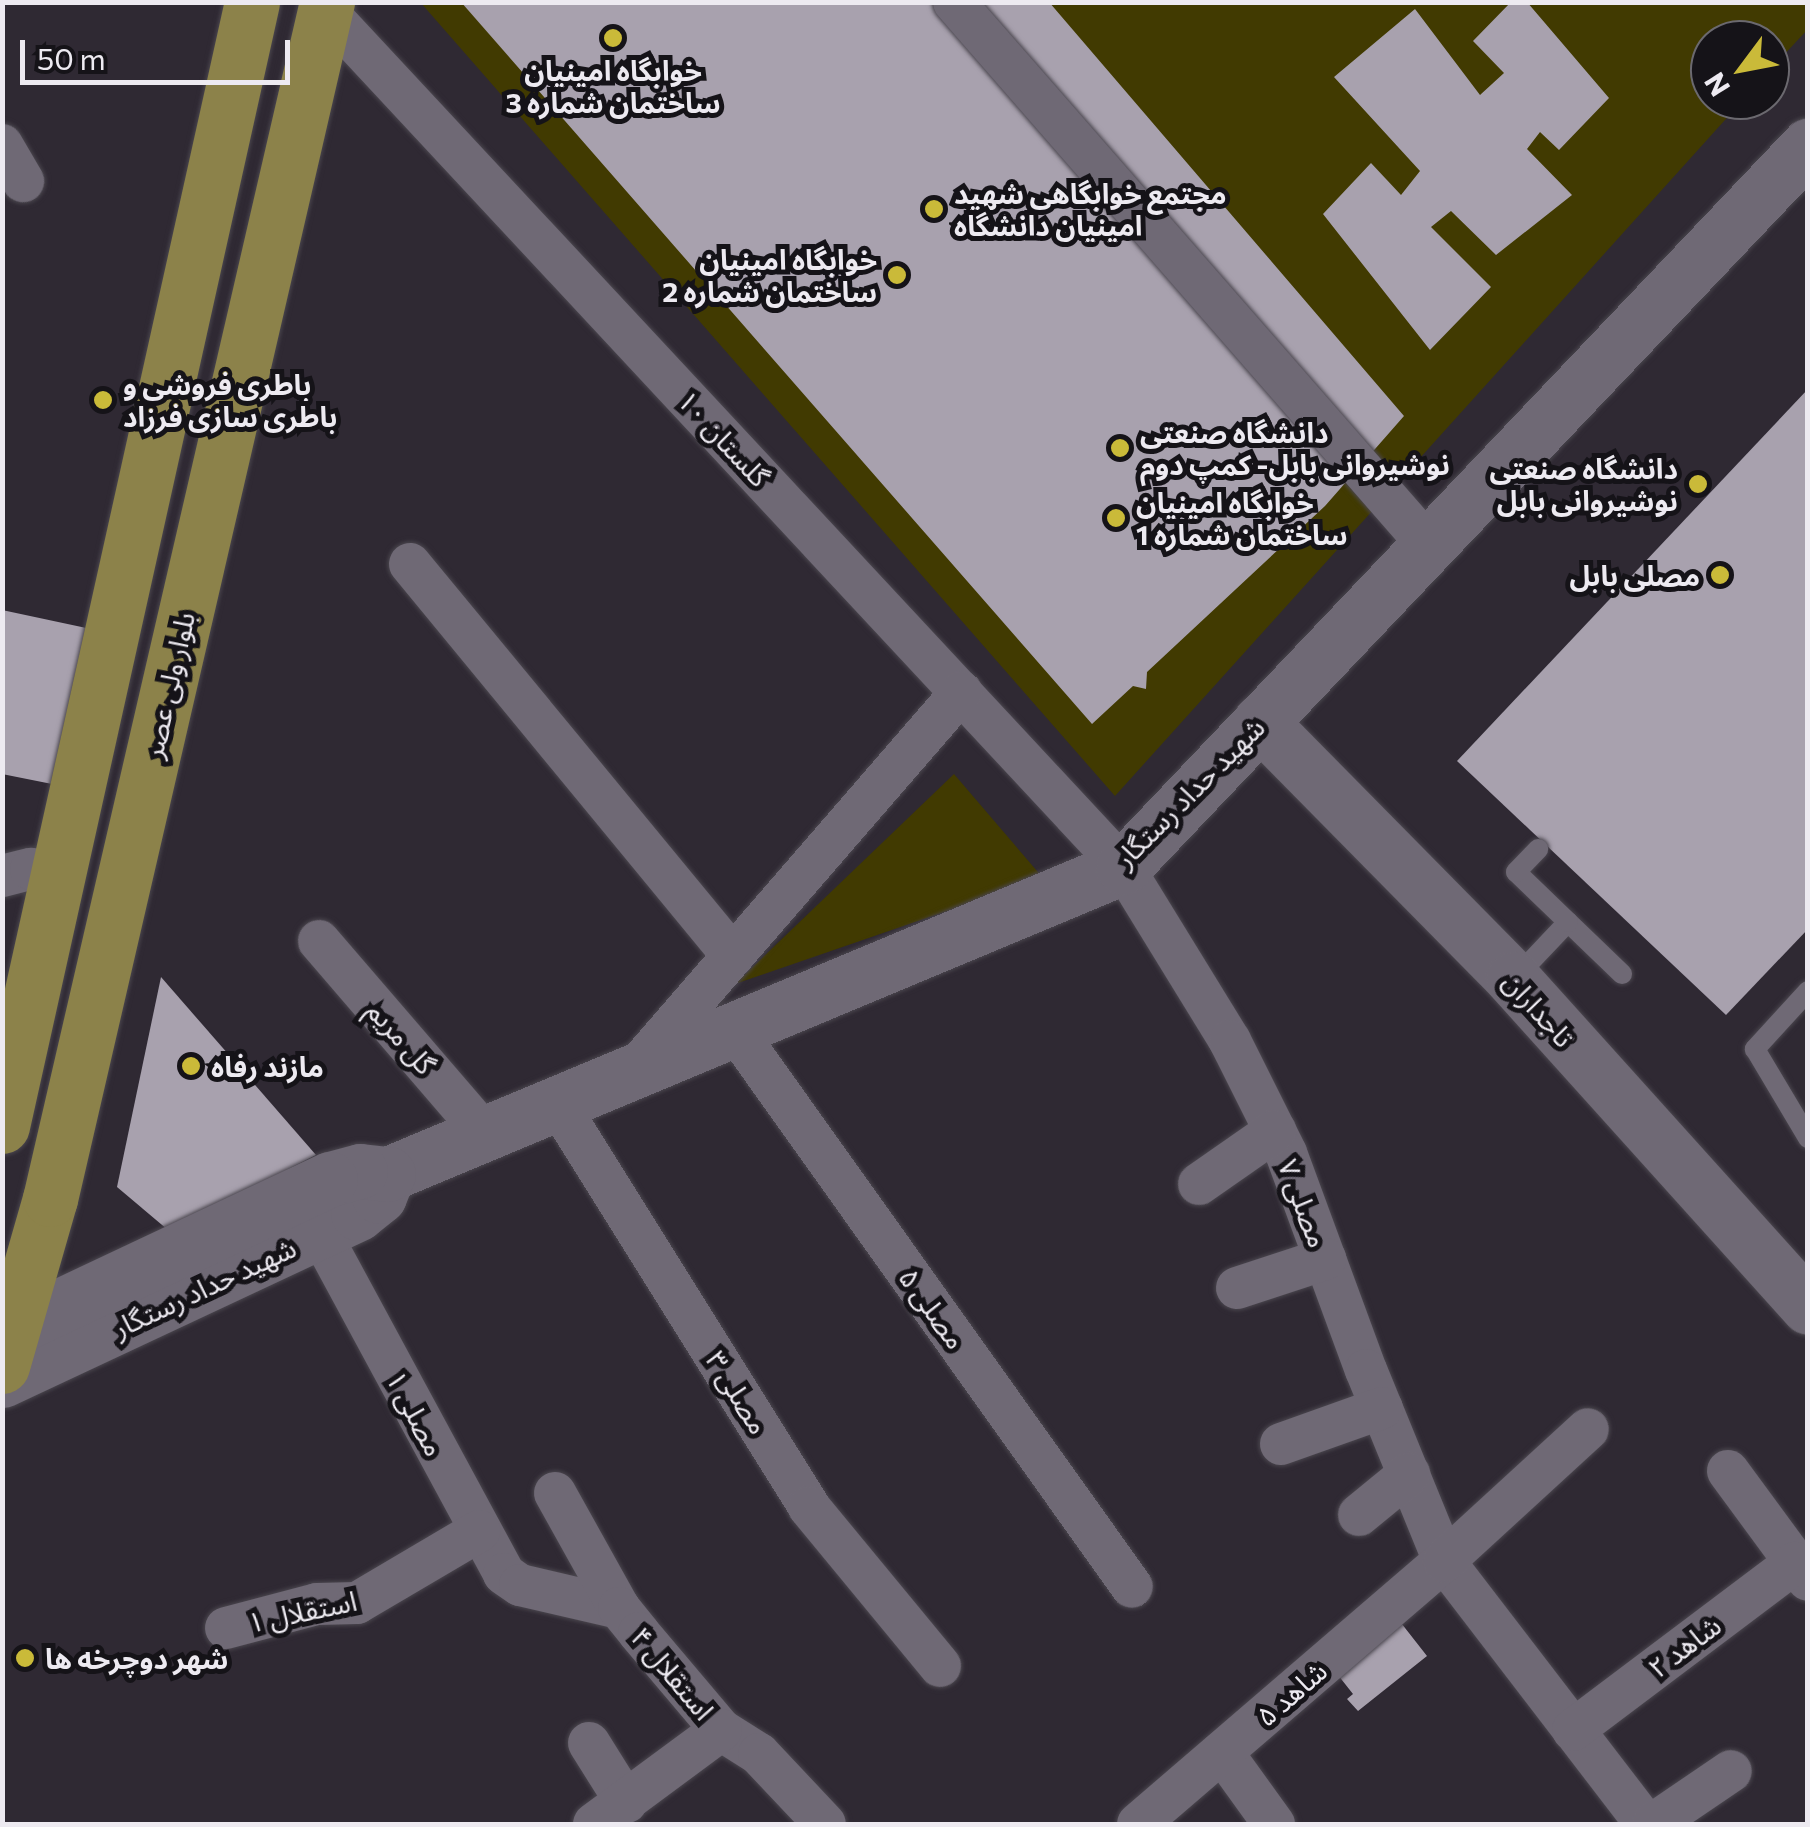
<!DOCTYPE html>
<meta charset="utf-8">
<style>
body{margin:0}
#map{position:relative;width:1810px;height:1827px;overflow:hidden;background:#2f2933;font-family:Commissioner,"Noto Sans Arabic",sans-serif}
div>[style]{position:absolute}
.green>*{inset:0;background:#413a01}
.building>*{inset:0;background:#a8a1ae}
.roads{filter:drop-shadow(0 0 2px #4a464e) drop-shadow(0 0 2px #4a464e)}
.lane>*{height:20px;margin:-10px;padding:0 10px;transform-origin:10px;border-radius:10px;background:#6f6975}
.street>*{height:42px;margin:-21px;padding:0 21px;transform-origin:21px;border-radius:21px;background:#6f6975}
.secondary>*{height:55px;margin:-27.5px;padding:0 27.5px;transform-origin:27.5px;border-radius:27.5px;background:#6f6975}
.primary>*{height:55px;margin:-27.5px;padding:0 27.5px;transform-origin:27.5px;border-radius:27.5px;background:#8c824a}
.dots>*{width:28px;height:28px;translate:-50% -50%;box-sizing:border-box;border:5px solid #151318;border-radius:50%}
span{translate:-50% -50%;white-space:nowrap;text-align:center;line-height:1.15;-webkit-text-stroke:10px #151318;paint-order:stroke}
.poi-label{font-size:28px;color:#edeaf1;font-weight:700}
.left{translate:0 -50%;text-align:left}
.right{translate:-100% -50%;text-align:right}
.street-label{font-size:28px;color:#edeaf1}
.frame{position:absolute;inset:0;border:5px solid #edeaf1;pointer-events:none}
.north{position:absolute;left:1690px;top:20px;width:100px;height:100px;box-sizing:border-box;background:#151318;border:2px solid #6b696f;border-radius:50%;rotate:238deg;font-size:28px;font-weight:700;line-height:40px;text-align:center;color:#edeaf1}
.north::after{content:'';display:block;margin:auto;width:35px;height:45px;background:#caba39;clip-path:polygon(50% 0,100% 100%,50% 72%,0 100%)}
.scale{position:absolute;left:20px;top:40px;width:270px;height:45px;box-sizing:border-box;border:5px solid #edeaf1;border-top:0;padding-left:12px;font-size:30px;line-height:35px;white-space:nowrap;color:#edeaf1;-webkit-text-stroke:8px #151318;paint-order:stroke}
</style>
<div id="map">
<div class="green">
<i style="clip-path:polygon(1807px 2px,1808px 29px,1770px 70px,1770px 40px,1710px 40px,1710px 100px,1743px 100px,1115px 796px,421px 3px)"></i>
<i style="clip-path:polygon(954px 774px,1043px 878px,735px 984px)"></i>
</div>
<div class="building">
<i style="clip-path:polygon(461px 2px,1049px 2px,1404px 416px,1325px 506px,1147px 672px,1146px 689px,1133px 686px,1092px 724px)"></i>
<i style="clip-path:polygon(1511px 2px,1527px 2px,1609px 98px,1559px 150px,1540px 132px,1527px 149px,1572px 195px,1496px 255px,1451px 211px,1431px 227px,1491px 287px,1430px 350px,1323px 214px,1371px 163px,1401px 195px,1420px 171px,1334px 77px,1415px 9px,1480px 95px,1504px 73px,1473px 41px)"></i>
<i style="clip-path:polygon(1808px 389px,1808px 929px,1726px 1015px,1457px 761px)"></i>
<i style="clip-path:polygon(2px 610px,91px 629px,57px 785px,2px 774px)"></i>
<i style="clip-path:polygon(161px 977px,316px 1155px,168px 1230px,117px 1187px)"></i>
<i style="clip-path:polygon(1398px 1619px,1427px 1656px,1358px 1711px,1347px 1699px,1353px 1694px,1334px 1670px)"></i>
</div>
<div class="roads">
<div class="lane">
<i style="left:1568px;top:922px;width:75px;rotate:43.9deg"></i>
<i style="left:1515px;top:978px;width:77px;rotate:-46.6deg"></i>
<i style="left:1568px;top:922px;width:72px;rotate:-136.1deg"></i>
<i style="left:1516px;top:872px;width:32px;rotate:-46deg"></i>
<i style="left:1808px;top:991px;width:79px;rotate:132.4deg"></i>
<i style="left:1755px;top:1049px;width:104px;rotate:59.2deg"></i>
</div>
<div class="street">
<i style="left:954px;top:2px;width:721px;rotate:48.88deg"></i>
<i style="left:325px;top:10px;width:1171px;rotate:47.04deg"></i>
<i style="left:1123px;top:867px;width:204px;rotate:58.4deg"></i>
<i style="left:1230px;top:1041px;width:125px;rotate:63.4deg"></i>
<i style="left:1286px;top:1153px;width:231px;rotate:69.8deg"></i>
<i style="left:1366px;top:1370px;width:206px;rotate:67.8deg"></i>
<i style="left:1444px;top:1561px;width:332px;rotate:52.5deg"></i>
<i style="left:2px;top:145px;width:42px;rotate:59.7deg"></i>
<i style="left:410px;top:564px;width:508px;rotate:50.51deg"></i>
<i style="left:2px;top:876px;width:30px;rotate:-14deg"></i>
<i style="left:31px;top:869px;width:32px;rotate:18deg"></i>
<i style="left:319px;top:941px;width:255px;rotate:49.3deg"></i>
<i style="left:734px;top:1029px;width:685px;rotate:54.5deg"></i>
<i style="left:634px;top:1070px;width:500px;rotate:-49.1deg"></i>
<i style="left:557px;top:1103px;width:476px;rotate:58deg"></i>
<i style="left:809px;top:1507px;width:206px;rotate:50.5deg"></i>
<i style="left:1199px;top:1184px;width:93px;rotate:-34.9deg"></i>
<i style="left:320px;top:1233px;width:387px;rotate:61.6deg"></i>
<i style="left:504px;top:1574px;width:19px;rotate:35deg"></i>
<i style="left:520px;top:1585px;width:102px;rotate:13.1deg"></i>
<i style="left:1237px;top:1288px;width:93px;rotate:-18.2deg"></i>
<i style="left:1281px;top:1444px;width:107px;rotate:-19.6deg"></i>
<i style="left:1728px;top:1471px;width:135px;rotate:53.7deg"></i>
<i style="left:555px;top:1493px;width:132px;rotate:60.9deg"></i>
<i style="left:619px;top:1608px;width:32px;rotate:51deg"></i>
<i style="left:639px;top:1633px;width:127px;rotate:49.8deg"></i>
<i style="left:721px;top:1730px;width:45px;rotate:32.3deg"></i>
<i style="left:759px;top:1754px;width:96px;rotate:46.7deg"></i>
<i style="left:1359px;top:1515px;width:65px;rotate:-39.4deg"></i>
<i style="left:226px;top:1628px;width:94px;rotate:-14.8deg"></i>
<i style="left:317px;top:1604px;width:40px;rotate:-1.4deg"></i>
<i style="left:357px;top:1603px;width:142px;rotate:-30.5deg"></i>
<i style="left:1573px;top:1730px;width:278px;rotate:-37deg"></i>
<i style="left:589px;top:1743px;width:70px;rotate:57.9deg"></i>
<i style="left:1222px;top:1752px;width:89px;rotate:54.2deg"></i>
<i style="left:594px;top:1824px;width:158px;rotate:-36.5deg"></i>
<i style="left:1138px;top:1824px;width:403px;rotate:-40.7deg"></i>
<i style="left:1444px;top:1561px;width:195px;rotate:-42.5deg"></i>
<i style="left:1653px;top:1824px;width:94px;rotate:-34.2deg"></i>
</div>
<div class="secondary">
<i style="left:1260px;top:722px;width:361px;rotate:45.4deg"></i>
<i style="left:1513px;top:979px;width:441px;rotate:48deg"></i>
<i style="left:388px;top:1174px;width:797px;rotate:-22.67deg"></i>
<i style="left:1123px;top:867px;width:995px;rotate:-46.47deg"></i>
<i style="left:2px;top:1380px;width:393px;rotate:-25.1deg"></i>
<i style="left:358px;top:1213px;width:27px;rotate:-39deg"></i>
<i style="left:379px;top:1196px;width:24px;rotate:-68deg"></i>
<i style="left:388px;top:1174px;width:28px;rotate:-174deg"></i>
<i style="left:360px;top:1171px;width:31px;rotate:165deg"></i>
<i style="left:330px;top:1179px;width:353px;rotate:154.8deg"></i>
</div>
<div class="primary">
<i style="left:2px;top:1126px;width:1151px;rotate:-77.46deg"></i>
<i style="left:2px;top:1366px;width:174px;rotate:-74deg"></i>
<i style="left:50px;top:1199px;width:1229px;rotate:-76.97deg"></i>
</div>
</div>
<div class="dots">
<i style="left:613px;top:38px;background:#caba39"></i>
<i style="left:934px;top:209px;background:#caba39"></i>
<i style="left:897px;top:275px;background:#caba39"></i>
<i style="left:103px;top:400px;background:#caba39"></i>
<i style="left:1120px;top:448px;background:#caba39"></i>
<i style="left:1698px;top:484px;background:#caba39"></i>
<i style="left:1116px;top:518px;background:#caba39"></i>
<i style="left:1720px;top:575px;background:#caba39"></i>
<i style="left:191px;top:1066px;background:#caba39"></i>
<i style="left:25px;top:1658px;background:#caba39"></i>
</div>
<div class="poi-label">
<span style="left:613px;top:86px">خوابگاه امینیان<br>ساختمان شماره 3</span>
<span class="left" style="left:954px;top:209px">مجتمع خوابگاهی شهید<br>امینیان دانشگاه</span>
<span class="right" style="left:877px;top:275px">خوابگاه امینیان<br>ساختمان شماره 2</span>
<span class="left" style="left:123px;top:400px">باطری فروشی و<br>باطری سازی فرزاد</span>
<span class="left" style="left:1140px;top:448px">دانشگاه صنعتی<br>نوشیروانی بابل- کمپ دوم</span>
<span class="right" style="left:1678px;top:484px">دانشگاه صنعتی<br>نوشیروانی بابل</span>
<span class="left" style="left:1136px;top:518px">خوابگاه امینیان<br>ساختمان شماره 1</span>
<span class="right" style="left:1700px;top:575px">مصلی بابل</span>
<span class="left" style="left:211px;top:1066px">مازند رفاه</span>
<span class="left" style="left:45px;top:1658px">شهر دوچرخه ها</span>
</div>
<div class="street-label">
<span style="left:724px;top:438px;rotate:47deg">گلستان ۱۰</span>
<span style="left:168px;top:685px;rotate:-77deg">بلوار ولی عصر</span>
<span style="left:1189px;top:792px;rotate:-45deg">شهید حداد رستگار</span>
<span style="left:1539px;top:1009px;rotate:48deg">تاجداران</span>
<span style="left:402px;top:1037px;rotate:49deg">گل مریم</span>
<span style="left:1304px;top:1203px;rotate:69deg">مصلی ۷</span>
<span style="left:204px;top:1287px;rotate:-25deg">شهید حداد رستگار</span>
<span style="left:933px;top:1308px;rotate:54deg">مصلی ۵</span>
<span style="left:738px;top:1392px;rotate:58deg">مصلی ۳</span>
<span style="left:416px;top:1413px;rotate:62deg">مصلی ۱</span>
<span style="left:302px;top:1611px;rotate:-12deg">استقلال ۱</span>
<span style="left:1684px;top:1646px;rotate:-37deg">شاهد ۲</span>
<span style="left:673px;top:1673px;rotate:50deg">استقلال ۴</span>
<span style="left:1291px;top:1693px;rotate:-41deg">شاهد ۵</span>
</div>
<div class="frame"></div>
<div class="north">N</div>
<div class="scale">50 m</div>
</div>
